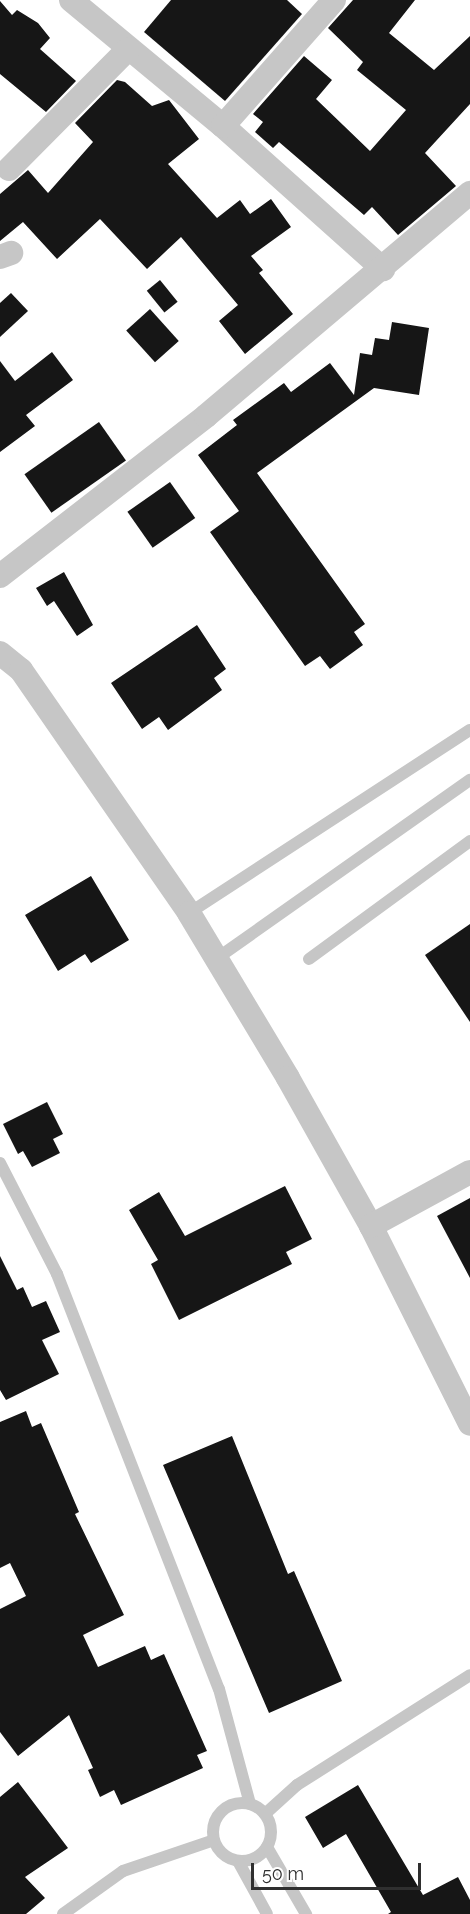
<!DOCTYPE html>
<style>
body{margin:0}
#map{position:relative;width:470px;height:1914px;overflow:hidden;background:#fff;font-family:Raleway,sans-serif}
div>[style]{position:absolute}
.building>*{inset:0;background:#161616;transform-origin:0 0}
.service>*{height:12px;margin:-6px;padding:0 6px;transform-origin:6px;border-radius:6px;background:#c6c6c6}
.service>.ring{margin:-6px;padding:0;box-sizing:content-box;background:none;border:12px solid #c6c6c6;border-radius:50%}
.minor>*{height:24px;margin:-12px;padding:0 12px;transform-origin:12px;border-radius:12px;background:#c6c6c6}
span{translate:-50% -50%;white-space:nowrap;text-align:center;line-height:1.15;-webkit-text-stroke:6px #fff;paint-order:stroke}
.scale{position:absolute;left:251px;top:1863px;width:170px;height:27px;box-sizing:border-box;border:3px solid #2f2f2f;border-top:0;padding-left:8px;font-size:18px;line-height:21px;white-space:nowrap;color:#2f2f2f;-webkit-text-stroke:4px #fff;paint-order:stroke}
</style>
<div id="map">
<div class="building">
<i style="clip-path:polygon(171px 0,287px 0,302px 14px,225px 101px,144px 32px)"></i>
<i style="clip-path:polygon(353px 0,415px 0,389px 33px,434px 70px,470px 36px,470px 104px,425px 153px,456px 186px,398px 235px,372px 207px,364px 215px,279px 142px,273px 148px,255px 132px,263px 122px,253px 114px,304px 56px,332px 80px,316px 99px,370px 151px,406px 110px,357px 70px,363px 62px,328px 28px)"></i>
<i style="clip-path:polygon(0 1px,12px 15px,17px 10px,38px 23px,50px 38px,40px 49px,76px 81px,46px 112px,0 74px)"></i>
<i style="clip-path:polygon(117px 80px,125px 82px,152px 106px,169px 100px,199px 139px,168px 164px,217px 218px,240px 200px,250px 214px,271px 199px,291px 227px,251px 256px,263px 270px,259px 273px,293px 314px,245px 354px,219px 321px,238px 305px,181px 237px,147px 269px,100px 219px,57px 259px,23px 222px,0 241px,0 194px,28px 170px,48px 193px,93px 142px,75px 123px)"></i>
<i style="left:160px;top:280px;width:28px;height:17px;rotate:51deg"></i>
<i style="clip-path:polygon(11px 293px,28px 311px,0 337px,0 303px)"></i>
<i style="left:150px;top:309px;width:43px;height:32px;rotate:48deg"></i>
<i style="clip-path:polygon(392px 322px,429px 328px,419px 395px,374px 388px,257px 473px,365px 624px,354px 632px,363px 645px,330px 669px,320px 656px,305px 666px,210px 532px,239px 511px,198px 455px,237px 425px,233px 420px,284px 383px,291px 392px,330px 363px,354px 395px,360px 353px,372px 355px,375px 338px,389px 340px)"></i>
<i style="clip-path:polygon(52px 352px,73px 380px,26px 415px,35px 426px,0 452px,0 361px,15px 381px)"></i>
<i style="left:99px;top:422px;width:47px;height:91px;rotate:55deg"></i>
<i style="left:170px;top:482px;width:44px;height:52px;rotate:55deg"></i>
<i style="clip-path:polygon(64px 572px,93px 625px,77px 636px,54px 601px,47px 606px,36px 588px)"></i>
<i style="clip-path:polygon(197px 625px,226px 669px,214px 678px,222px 690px,168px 730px,159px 717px,142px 729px,111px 683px)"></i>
<i style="clip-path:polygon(91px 876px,129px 940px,91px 963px,85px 954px,58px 971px,25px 915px)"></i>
<i style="clip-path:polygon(470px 924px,470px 1022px,425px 955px)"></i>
<i style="clip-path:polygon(47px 1102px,63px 1134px,53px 1139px,60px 1153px,32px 1167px,23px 1151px,18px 1154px,3px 1124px)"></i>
<i style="clip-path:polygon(285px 1186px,312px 1239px,286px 1252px,292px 1264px,179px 1320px,151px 1264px,158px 1260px,129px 1210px,159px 1192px,185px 1236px)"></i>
<i style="clip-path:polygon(470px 1198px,470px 1278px,437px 1216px)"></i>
<i style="clip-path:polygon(0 1256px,17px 1290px,23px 1287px,32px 1307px,46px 1301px,60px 1332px,42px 1340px,59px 1374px,6px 1400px,0 1390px)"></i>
<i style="clip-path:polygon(26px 1411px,32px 1427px,41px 1423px,79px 1512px,75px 1514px,124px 1615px,83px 1635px,98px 1667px,145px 1646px,151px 1660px,164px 1654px,207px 1751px,197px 1755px,203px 1768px,121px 1805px,114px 1790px,100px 1797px,88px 1770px,93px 1768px,69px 1715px,18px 1756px,0 1732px,0 1609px,26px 1596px,10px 1563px,0 1568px,0 1422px)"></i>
<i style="clip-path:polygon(232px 1436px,288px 1574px,294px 1571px,342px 1681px,269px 1713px,163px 1465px)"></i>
<i style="clip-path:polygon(18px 1782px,68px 1848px,25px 1877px,45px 1898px,26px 1914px,0 1914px,0 1797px)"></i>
<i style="clip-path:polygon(358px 1785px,423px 1895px,458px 1877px,470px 1900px,470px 1914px,388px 1914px,391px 1912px,346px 1834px,323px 1848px,305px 1817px)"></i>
</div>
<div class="service">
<i style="left:189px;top:913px;width:335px;rotate:-33.1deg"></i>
<i style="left:216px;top:959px;width:311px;rotate:-35.2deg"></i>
<i style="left:309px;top:959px;width:200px;rotate:-36.2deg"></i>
<i style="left:0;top:1163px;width:125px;rotate:62.8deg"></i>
<i style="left:57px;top:1274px;width:445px;rotate:68.7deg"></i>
<i style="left:219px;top:1689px;width:119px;rotate:74.9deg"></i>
<i class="ring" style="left:213px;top:1803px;width:46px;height:46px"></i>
<i style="left:265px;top:1814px;width:43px;rotate:-42.2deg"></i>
<i style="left:297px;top:1785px;width:205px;rotate:-32.4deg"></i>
<i style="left:267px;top:1847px;width:78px;rotate:59.8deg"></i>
<i style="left:238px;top:1861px;width:60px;rotate:61.3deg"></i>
<i style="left:63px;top:1914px;width:74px;rotate:-35.6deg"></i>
<i style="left:123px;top:1871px;width:96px;rotate:-18.8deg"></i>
</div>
<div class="minor">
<i style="left:71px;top:0;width:197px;rotate:39.7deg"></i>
<i style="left:223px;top:126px;width:215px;rotate:41.8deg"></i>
<i style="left:223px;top:126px;width:168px;rotate:-48.6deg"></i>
<i style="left:9px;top:169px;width:169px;rotate:-45.2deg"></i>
<i style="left:0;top:257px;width:12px;rotate:-20deg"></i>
<i style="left:0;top:576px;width:261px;rotate:-37.8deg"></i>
<i style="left:206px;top:416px;width:346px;rotate:-40.2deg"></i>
<i style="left:0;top:653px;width:27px;rotate:39deg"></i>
<i style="left:21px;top:670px;width:295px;rotate:55.3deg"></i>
<i style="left:189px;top:913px;width:192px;rotate:59deg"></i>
<i style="left:288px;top:1078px;width:170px;rotate:60.7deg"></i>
<i style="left:371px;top:1226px;width:221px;rotate:63.4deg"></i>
<i style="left:371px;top:1226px;width:113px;rotate:-28.6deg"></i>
</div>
<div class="scale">50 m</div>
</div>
